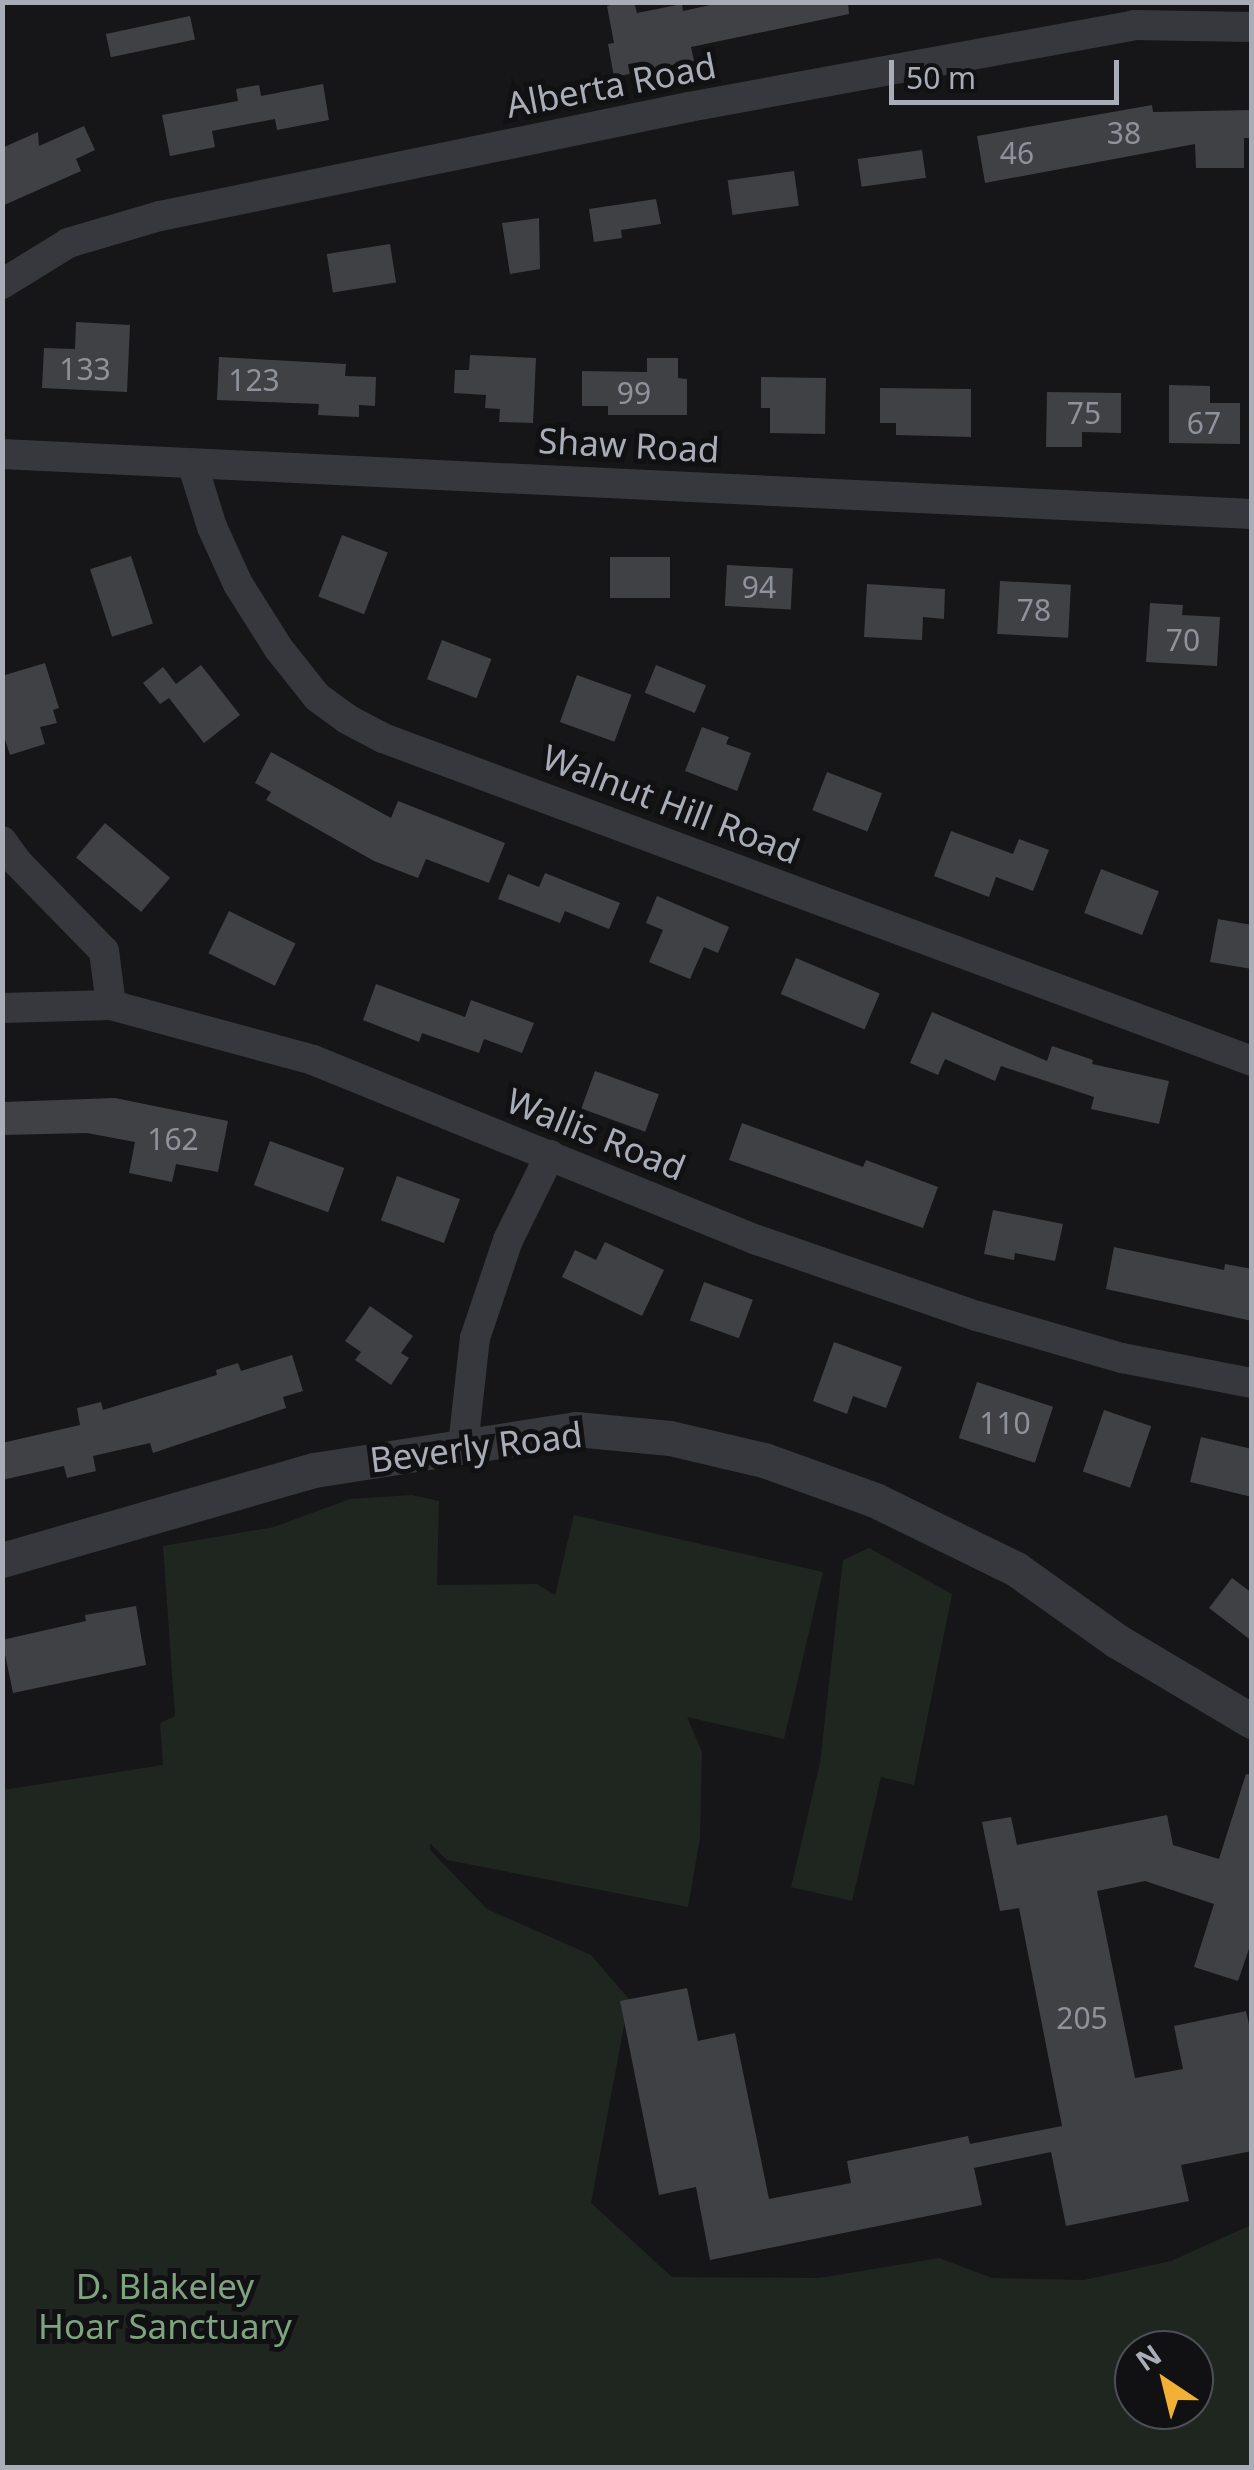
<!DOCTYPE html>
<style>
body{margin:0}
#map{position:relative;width:1254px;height:2470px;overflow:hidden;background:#161618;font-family:"Noto Sans",sans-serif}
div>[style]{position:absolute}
.green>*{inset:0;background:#1e261f}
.building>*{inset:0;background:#404145;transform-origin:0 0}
.minor>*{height:30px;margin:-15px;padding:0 15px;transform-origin:15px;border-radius:15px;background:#37383d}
.tertiary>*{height:35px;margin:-17.5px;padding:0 17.5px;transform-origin:17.5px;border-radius:17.5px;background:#37383d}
span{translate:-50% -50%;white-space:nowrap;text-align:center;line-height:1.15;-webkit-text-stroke:10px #111113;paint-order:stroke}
.number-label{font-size:30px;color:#8e929b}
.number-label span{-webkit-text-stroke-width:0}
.street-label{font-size:35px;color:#a8adb8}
.park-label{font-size:35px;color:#7fa381}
.frame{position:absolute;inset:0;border:5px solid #a8adb8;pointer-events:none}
.north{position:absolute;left:1114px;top:2330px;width:100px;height:100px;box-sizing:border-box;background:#111113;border:2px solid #4d4f55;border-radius:50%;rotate:325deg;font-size:28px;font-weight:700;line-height:40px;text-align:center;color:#a8adb8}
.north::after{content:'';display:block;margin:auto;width:35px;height:45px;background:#f2b134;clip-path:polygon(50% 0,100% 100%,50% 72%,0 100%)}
.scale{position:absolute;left:889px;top:60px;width:230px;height:45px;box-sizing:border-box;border:5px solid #a8adb8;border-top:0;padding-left:12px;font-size:30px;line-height:35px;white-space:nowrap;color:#a8adb8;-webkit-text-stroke:8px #111113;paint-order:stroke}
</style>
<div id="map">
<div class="green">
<i style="clip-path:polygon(evenodd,412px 1495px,439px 1501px,437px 1585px,537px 1584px,555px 1595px,574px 1515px,823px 1572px,784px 1739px,687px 1717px,702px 1752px,700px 1838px,688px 1907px,447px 1860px,430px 1843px,430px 1850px,487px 1909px,591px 1955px,629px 1999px,591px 2203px,672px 2277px,819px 2278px,939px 2258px,992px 2278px,1084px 2280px,1171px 2261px,1251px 2225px,1251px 2467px,3px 2468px,3px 1790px,163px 1765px,160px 1723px,175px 1716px,163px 1546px,274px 1527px,350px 1499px,412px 1495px,1134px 2350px,1194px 2350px,1194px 2410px,1134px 2410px,1134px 2350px)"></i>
<i style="clip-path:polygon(869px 1548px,952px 1594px,914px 1785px,881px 1777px,852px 1901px,791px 1887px,820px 1763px,843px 1560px)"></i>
</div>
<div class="building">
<i style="clip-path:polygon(621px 2px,634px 2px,637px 13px,682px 4px,683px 11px,724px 2px,848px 2px,849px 14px,691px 47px,694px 61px,614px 77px,608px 44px,614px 43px,607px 6px)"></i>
<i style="left:190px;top:16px;width:24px;height:86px;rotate:78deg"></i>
<i style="clip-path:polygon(323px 84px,329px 120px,277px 130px,275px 119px,212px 131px,215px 147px,170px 156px,162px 115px,238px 101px,236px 89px,259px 85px,261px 96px)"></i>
<i style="clip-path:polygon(1152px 105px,1153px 112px,1252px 110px,1252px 138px,1244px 138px,1244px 168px,1196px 168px,1195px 144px,985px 183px,977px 136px)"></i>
<i style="clip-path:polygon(84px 126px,95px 150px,76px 159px,81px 171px,2px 206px,2px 148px,38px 132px,39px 146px)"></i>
<i style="left:922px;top:150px;width:28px;height:65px;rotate:82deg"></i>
<i style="left:794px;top:171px;width:35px;height:67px;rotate:82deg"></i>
<i style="clip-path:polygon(656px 199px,661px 224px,621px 230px,622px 238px,594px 242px,589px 209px)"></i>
<i style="clip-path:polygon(539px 218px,540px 269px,510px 274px,502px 223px)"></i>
<i style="left:390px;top:244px;width:39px;height:64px;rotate:81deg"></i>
<i style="clip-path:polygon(76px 322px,130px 325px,127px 392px,42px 388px,44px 348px,75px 349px)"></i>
<i style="clip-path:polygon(470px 355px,536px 358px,533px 423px,499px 422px,500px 409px,485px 408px,486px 395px,454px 393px,455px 370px,469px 370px)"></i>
<i style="clip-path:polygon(219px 357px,346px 364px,345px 376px,376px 377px,375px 406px,359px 405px,359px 417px,318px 415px,319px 404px,217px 400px)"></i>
<i style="clip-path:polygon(647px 358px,678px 358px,678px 378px,687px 379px,687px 415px,608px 415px,608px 406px,582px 406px,582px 371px,647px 372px)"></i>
<i style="clip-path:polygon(761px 377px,826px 378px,825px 434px,770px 433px,770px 408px,761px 408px)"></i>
<i style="clip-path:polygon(1169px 385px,1210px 386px,1210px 403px,1240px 403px,1240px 444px,1169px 443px)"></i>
<i style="clip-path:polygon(880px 388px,971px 389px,971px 437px,896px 435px,896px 423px,880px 423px)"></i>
<i style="clip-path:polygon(1047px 392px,1121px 393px,1121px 433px,1082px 432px,1082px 447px,1046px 447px)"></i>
<i style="left:342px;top:535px;width:49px;height:66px;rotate:21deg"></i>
<i style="left:131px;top:556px;width:71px;height:43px;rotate:72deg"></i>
<i style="left:610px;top:557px;width:60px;height:41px"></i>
<i style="left:727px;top:565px;width:66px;height:41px;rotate:3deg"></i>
<i style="left:1000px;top:581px;width:71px;height:53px;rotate:3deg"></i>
<i style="clip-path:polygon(867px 584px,945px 589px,944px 619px,923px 617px,922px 640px,864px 637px)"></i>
<i style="clip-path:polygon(1150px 603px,1183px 605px,1182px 615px,1220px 617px,1217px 666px,1146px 662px)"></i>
<i style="left:442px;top:640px;width:53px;height:42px;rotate:21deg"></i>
<i style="clip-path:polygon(45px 663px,59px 708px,53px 710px,57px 723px,40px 727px,45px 744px,10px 755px,2px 730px,2px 676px)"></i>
<i style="clip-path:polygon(201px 665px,240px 715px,204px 743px,169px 698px,160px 704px,143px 683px,163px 667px,176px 684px)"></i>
<i style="left:656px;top:665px;width:54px;height:30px;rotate:22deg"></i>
<i style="left:577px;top:675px;width:58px;height:50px;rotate:20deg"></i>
<i style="clip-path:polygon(702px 727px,729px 737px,726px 744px,751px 753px,737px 791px,685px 771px)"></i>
<i style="clip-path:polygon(271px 752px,391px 818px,398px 801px,505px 843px,489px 883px,426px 859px,418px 878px,374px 861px,266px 800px,271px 792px,255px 783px)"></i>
<i style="left:827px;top:772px;width:59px;height:41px;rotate:21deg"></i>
<i style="left:105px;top:823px;width:85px;height:45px;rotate:40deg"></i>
<i style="clip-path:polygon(951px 831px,1013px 854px,1019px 839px,1049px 850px,1033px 891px,996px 877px,989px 897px,934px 876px)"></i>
<i style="left:1101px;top:869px;width:62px;height:47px;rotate:21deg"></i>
<i style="clip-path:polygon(545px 873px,620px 903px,609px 929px,565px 911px,560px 923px,498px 899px,508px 874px,539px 887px)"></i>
<i style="clip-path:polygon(657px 896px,729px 927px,718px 953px,704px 947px,690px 979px,649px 962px,663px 930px,646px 923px)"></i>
<i style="left:229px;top:911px;width:74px;height:47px;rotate:26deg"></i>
<i style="clip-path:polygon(1218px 919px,1252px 925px,1252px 969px,1210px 962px)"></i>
<i style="left:796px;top:958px;width:91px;height:39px;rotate:23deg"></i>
<i style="clip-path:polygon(376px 984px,465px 1017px,471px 1000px,534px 1023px,522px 1053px,484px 1039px,479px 1053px,422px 1033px,419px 1042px,363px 1020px)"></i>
<i style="clip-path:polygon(932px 1012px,1047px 1061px,1052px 1046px,1093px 1060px,1092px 1064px,1169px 1081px,1159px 1124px,1091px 1109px,1094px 1097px,1001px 1066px,995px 1081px,945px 1059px,938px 1075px,910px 1063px)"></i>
<i style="left:595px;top:1071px;width:68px;height:40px;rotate:20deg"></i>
<i style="clip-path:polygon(115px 1098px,228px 1121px,218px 1172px,176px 1164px,172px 1182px,129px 1173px,135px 1142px,87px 1133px,2px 1135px,2px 1102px)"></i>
<i style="clip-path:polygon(742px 1123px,863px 1167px,866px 1160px,938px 1187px,923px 1228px,729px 1160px)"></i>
<i style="left:270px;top:1141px;width:79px;height:47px;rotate:20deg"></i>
<i style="left:397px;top:1176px;width:67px;height:47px;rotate:20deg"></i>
<i style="clip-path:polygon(993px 1210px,1063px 1224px,1055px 1261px,1015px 1253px,1014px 1260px,984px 1254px)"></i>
<i style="clip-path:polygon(605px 1242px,664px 1270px,642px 1316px,562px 1277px,575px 1250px,596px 1260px)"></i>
<i style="clip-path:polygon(1114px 1247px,1224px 1270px,1225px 1264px,1252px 1269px,1252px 1321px,1106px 1289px)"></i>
<i style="left:704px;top:1282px;width:52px;height:41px;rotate:20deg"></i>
<i style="clip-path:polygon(370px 1306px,413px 1336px,401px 1353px,409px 1358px,391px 1385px,355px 1360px,361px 1352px,345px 1341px)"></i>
<i style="clip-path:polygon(834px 1342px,902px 1367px,886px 1408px,853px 1396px,847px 1414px,813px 1401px)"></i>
<i style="clip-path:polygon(292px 1355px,303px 1391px,283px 1397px,286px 1408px,153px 1453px,150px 1443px,93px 1456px,96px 1471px,67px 1478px,64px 1466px,2px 1480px,2px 1443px,80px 1425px,77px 1408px,101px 1402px,103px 1410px,217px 1375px,216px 1370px,238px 1363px,241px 1371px)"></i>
<i style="left:977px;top:1382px;width:80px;height:59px;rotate:18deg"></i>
<i style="left:1104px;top:1410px;width:50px;height:65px;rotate:19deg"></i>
<i style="clip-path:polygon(1201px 1437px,1252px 1449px,1252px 1497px,1190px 1482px)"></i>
<i style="clip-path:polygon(1232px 1578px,1252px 1593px,1252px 1641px,1209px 1608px)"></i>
<i style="clip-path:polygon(136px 1606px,146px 1665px,13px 1693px,2px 1640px,86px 1621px,85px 1615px)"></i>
<i style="clip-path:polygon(1246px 1774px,1252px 1775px,1252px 1940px,1238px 1981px,1194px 1967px,1214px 1904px,1145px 1881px,1097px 1891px,1135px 2078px,1183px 2069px,1174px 2026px,1246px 2011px,1252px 2038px,1252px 2151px,1181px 2165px,1189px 2201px,1066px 2226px,1051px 2152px,974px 2168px,982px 2205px,710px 2260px,696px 2187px,659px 2195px,620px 2001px,687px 1988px,698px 2041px,735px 2033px,769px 2199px,851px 2183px,847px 2161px,968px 2136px,970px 2144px,1062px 2126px,1019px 1908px,1000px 1911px,982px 1822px,1011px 1817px,1017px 1845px,1167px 1815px,1173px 1845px,1219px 1859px)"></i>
</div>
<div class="minor">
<i style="left:2px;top:284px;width:78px;rotate:-31.8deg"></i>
<i style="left:68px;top:243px;width:96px;rotate:-16.4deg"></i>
<i style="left:160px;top:216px;width:540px;rotate:-11.64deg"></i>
<i style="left:689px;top:107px;width:452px;rotate:-10.4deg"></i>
<i style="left:1134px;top:25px;width:118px;rotate:1deg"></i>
<i style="left:2px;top:454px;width:1251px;rotate:2.75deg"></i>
<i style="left:193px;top:466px;width:64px;rotate:72.7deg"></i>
<i style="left:212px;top:527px;width:63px;rotate:65.5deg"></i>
<i style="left:238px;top:584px;width:77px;rotate:57.8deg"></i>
<i style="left:279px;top:649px;width:61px;rotate:51.6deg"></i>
<i style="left:317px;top:697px;width:37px;rotate:36deg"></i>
<i style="left:347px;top:719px;width:41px;rotate:27.8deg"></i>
<i style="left:383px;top:738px;width:927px;rotate:20.39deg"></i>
<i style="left:2px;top:841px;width:27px;rotate:54deg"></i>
<i style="left:18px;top:863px;width:123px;rotate:45.7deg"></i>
<i style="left:104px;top:951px;width:54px;rotate:82.6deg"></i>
<i style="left:111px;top:1005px;width:209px;rotate:15.2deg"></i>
<i style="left:313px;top:1060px;width:479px;rotate:22.1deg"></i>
<i style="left:757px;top:1240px;width:233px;rotate:19.1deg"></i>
<i style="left:977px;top:1316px;width:151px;rotate:16.2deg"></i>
<i style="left:1122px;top:1358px;width:132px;rotate:10.9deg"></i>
<i style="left:2px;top:1008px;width:109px;rotate:-1.6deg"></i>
<i style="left:463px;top:1446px;width:109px;rotate:-83.7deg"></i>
<i style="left:475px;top:1338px;width:103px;rotate:-71.4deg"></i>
<i style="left:508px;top:1240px;width:95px;rotate:-63.7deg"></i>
</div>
<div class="tertiary">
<i style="left:2px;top:1560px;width:325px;rotate:-16.1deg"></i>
<i style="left:314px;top:1470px;width:265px;rotate:-8.9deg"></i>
<i style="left:576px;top:1429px;width:94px;rotate:5.5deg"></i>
<i style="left:670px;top:1438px;width:97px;rotate:13.2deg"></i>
<i style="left:764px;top:1460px;width:118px;rotate:19.8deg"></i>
<i style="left:875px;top:1500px;width:157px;rotate:26.1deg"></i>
<i style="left:1016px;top:1569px;width:124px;rotate:35.5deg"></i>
<i style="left:1117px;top:1641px;width:157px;rotate:30.7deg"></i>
</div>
<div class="number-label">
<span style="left:1124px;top:133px">38</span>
<span style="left:1017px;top:153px">46</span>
<span style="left:85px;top:369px">133</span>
<span style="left:254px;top:380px">123</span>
<span style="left:634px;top:393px">99</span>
<span style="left:1084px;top:413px">75</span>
<span style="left:1204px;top:423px">67</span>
<span style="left:759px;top:587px">94</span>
<span style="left:1034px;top:610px">78</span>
<span style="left:1183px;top:640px">70</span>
<span style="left:173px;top:1139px">162</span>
<span style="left:1005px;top:1423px">110</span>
<span style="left:1082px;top:2018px">205</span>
</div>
<div class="street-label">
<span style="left:611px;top:85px;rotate:-11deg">Alberta Road</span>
<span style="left:629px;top:445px;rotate:3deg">Shaw Road</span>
<span style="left:671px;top:804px;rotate:21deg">Walnut Hill Road</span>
<span style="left:596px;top:1134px;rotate:22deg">Wallis Road</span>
<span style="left:476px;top:1447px;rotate:-7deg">Beverly Road</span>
</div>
<div class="park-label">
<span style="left:165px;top:2306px">D. Blakeley<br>Hoar Sanctuary</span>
</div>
<div class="frame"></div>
<div class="north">N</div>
<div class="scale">50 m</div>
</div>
